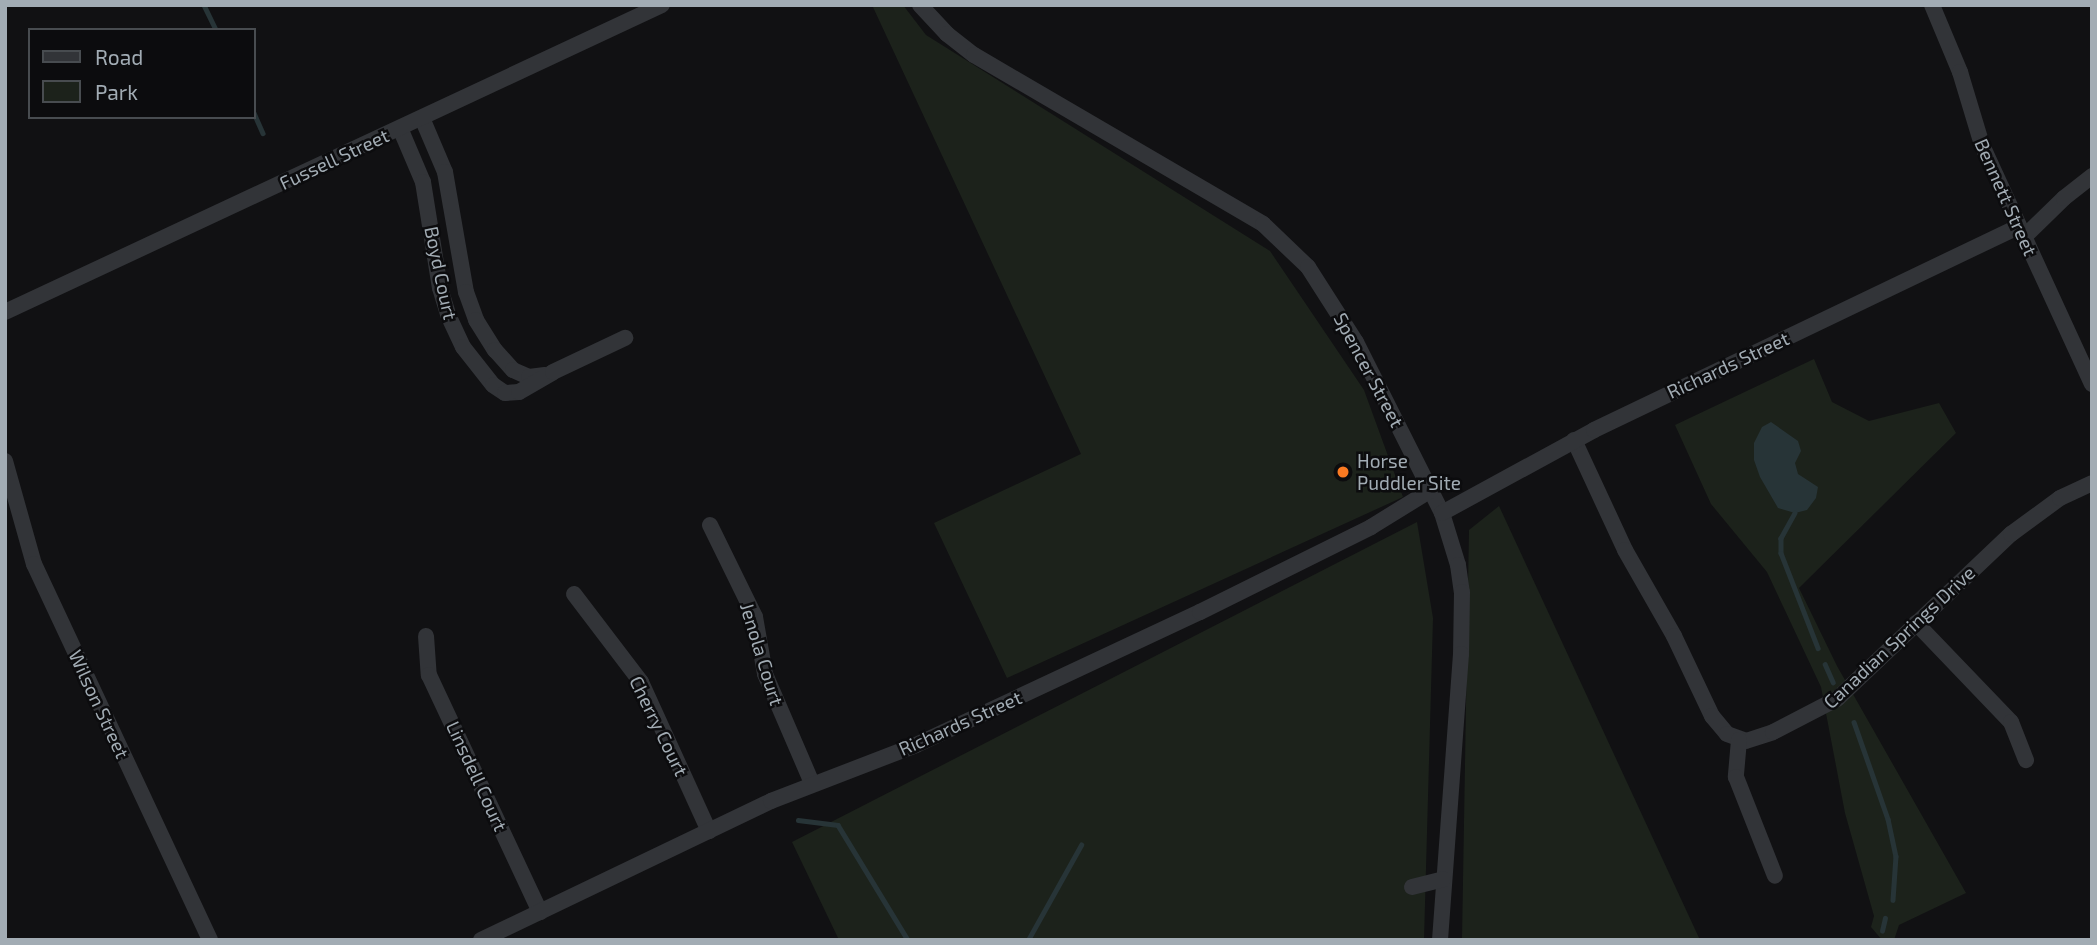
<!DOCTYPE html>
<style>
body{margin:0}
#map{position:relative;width:2097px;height:945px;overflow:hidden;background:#111113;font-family:"Exo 2",sans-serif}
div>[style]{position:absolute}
.green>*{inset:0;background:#1c221b}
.water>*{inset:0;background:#273437}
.stream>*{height:4.5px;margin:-2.25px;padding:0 2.25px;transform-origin:2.25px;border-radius:2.25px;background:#273437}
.minor>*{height:16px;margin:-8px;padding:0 8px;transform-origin:8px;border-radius:8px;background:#323438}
.dots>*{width:19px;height:19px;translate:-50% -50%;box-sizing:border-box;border:4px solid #0c0c0e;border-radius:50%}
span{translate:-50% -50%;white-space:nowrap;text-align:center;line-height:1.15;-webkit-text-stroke:5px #0c0c0e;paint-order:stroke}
.street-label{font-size:19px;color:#a2acb4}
.poi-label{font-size:19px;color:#a2acb4}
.left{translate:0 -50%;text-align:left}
.frame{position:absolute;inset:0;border:7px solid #a2acb4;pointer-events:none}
.legend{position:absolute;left:28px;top:28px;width:228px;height:91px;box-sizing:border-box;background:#0c0c0e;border:2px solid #484c50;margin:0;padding:9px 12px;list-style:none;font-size:21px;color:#a2acb4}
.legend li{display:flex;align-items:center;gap:14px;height:35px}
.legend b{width:35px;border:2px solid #484c50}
</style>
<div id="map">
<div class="green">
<i style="clip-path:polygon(872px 5px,903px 5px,926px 35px,1270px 251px,1364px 390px,1403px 497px,1007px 678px,934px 523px,1081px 454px)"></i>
<i style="clip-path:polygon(1814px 359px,1832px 402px,1869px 421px,1939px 403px,1956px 433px,1799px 588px,1837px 666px,1966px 893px,1899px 925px,1894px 940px,1882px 940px,1871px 927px,1874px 916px,1845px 813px,1821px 687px,1767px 572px,1711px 504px,1675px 425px)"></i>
<i style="clip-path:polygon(1499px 506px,1700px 940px,1462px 940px,1469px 530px)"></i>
<i style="clip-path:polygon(1417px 522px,1433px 618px,1424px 940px,839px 940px,792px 842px)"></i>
</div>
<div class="water">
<i style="clip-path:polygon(1771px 422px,1798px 441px,1801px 451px,1795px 463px,1798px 474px,1818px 487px,1816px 498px,1807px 510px,1795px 513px,1778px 508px,1760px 477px,1754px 460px,1754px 443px,1762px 427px)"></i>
</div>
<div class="stream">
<i style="left:204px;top:5px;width:28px;rotate:64deg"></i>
<i style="left:254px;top:113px;width:22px;rotate:66deg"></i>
<i style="left:1795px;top:513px;width:29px;rotate:119deg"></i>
<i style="left:1781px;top:538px;width:15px;rotate:90deg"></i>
<i style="left:1781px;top:553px;width:102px;rotate:68.7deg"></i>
<i style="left:1825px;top:664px;width:20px;rotate:66deg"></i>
<i style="left:1854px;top:722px;width:103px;rotate:70.7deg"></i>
<i style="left:1888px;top:819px;width:38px;rotate:78deg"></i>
<i style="left:1896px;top:856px;width:44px;rotate:93.9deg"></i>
<i style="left:798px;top:820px;width:40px;rotate:7.1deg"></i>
<i style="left:838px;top:825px;width:135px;rotate:58.7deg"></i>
<i style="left:1882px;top:931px;width:13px;rotate:-77deg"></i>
<i style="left:1028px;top:940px;width:109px;rotate:-60.8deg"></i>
</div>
<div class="minor">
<i style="left:920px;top:5px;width:40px;rotate:47deg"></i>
<i style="left:947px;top:34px;width:34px;rotate:38deg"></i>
<i style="left:974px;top:55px;width:335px;rotate:30.3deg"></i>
<i style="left:1263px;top:224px;width:62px;rotate:43.7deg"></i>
<i style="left:1308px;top:267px;width:89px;rotate:57.4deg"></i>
<i style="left:1356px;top:342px;width:191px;rotate:63.3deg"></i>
<i style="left:1442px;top:513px;width:54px;rotate:72.9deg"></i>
<i style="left:1458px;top:565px;width:27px;rotate:82deg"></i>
<i style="left:1462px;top:592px;width:62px;rotate:90.9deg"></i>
<i style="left:1461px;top:654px;width:287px;rotate:94.2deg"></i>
<i style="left:1932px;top:5px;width:73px;rotate:67.3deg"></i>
<i style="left:1960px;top:72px;width:76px;rotate:73.2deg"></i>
<i style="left:1982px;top:145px;width:263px;rotate:65.3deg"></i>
<i style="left:422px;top:118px;width:59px;rotate:66.9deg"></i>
<i style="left:445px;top:172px;width:122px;rotate:80.1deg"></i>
<i style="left:466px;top:292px;width:30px;rotate:70deg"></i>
<i style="left:476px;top:320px;width:36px;rotate:58deg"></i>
<i style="left:495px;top:350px;width:27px;rotate:48deg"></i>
<i style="left:513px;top:370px;width:17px;rotate:24deg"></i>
<i style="left:529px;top:377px;width:16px;rotate:-7deg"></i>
<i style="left:400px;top:128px;width:59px;rotate:66.9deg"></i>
<i style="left:423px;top:182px;width:107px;rotate:80.9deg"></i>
<i style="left:440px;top:288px;width:30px;rotate:73deg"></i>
<i style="left:449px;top:317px;width:33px;rotate:65deg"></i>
<i style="left:463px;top:347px;width:48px;rotate:51.7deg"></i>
<i style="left:493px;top:385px;width:14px;rotate:34deg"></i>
<i style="left:505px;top:393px;width:14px;rotate:-4deg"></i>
<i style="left:519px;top:392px;width:39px;rotate:-30deg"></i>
<i style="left:553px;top:372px;width:80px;rotate:-25.3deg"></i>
<i style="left:2023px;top:238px;width:57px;rotate:-44.3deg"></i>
<i style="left:2064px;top:198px;width:36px;rotate:-38deg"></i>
<i style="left:5px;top:312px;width:725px;rotate:-25.05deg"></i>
<i style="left:1574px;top:440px;width:121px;rotate:65.1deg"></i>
<i style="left:1625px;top:550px;width:99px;rotate:60.3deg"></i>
<i style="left:1674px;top:636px;width:89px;rotate:64.6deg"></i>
<i style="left:1712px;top:716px;width:23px;rotate:50deg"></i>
<i style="left:1727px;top:734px;width:20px;rotate:20deg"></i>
<i style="left:1746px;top:741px;width:28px;rotate:-18deg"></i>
<i style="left:1773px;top:732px;width:72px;rotate:-27.3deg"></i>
<i style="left:1837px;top:699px;width:240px;rotate:-43.5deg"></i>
<i style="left:2011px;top:534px;width:61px;rotate:-36.3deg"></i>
<i style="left:2060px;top:498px;width:35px;rotate:-25deg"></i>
<i style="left:5px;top:461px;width:107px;rotate:74.3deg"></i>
<i style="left:34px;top:564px;width:415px;rotate:64.9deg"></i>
<i style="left:1442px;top:513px;width:173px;rotate:-28.6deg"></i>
<i style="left:1594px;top:430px;width:470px;rotate:-25.6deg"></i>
<i style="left:710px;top:525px;width:102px;rotate:63.9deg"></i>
<i style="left:755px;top:617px;width:58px;rotate:80deg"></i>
<i style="left:765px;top:674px;width:119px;rotate:66.7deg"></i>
<i style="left:574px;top:594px;width:111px;rotate:52.7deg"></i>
<i style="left:641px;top:682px;width:164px;rotate:65.5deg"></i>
<i style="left:1916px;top:623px;width:137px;rotate:46.2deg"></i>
<i style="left:2011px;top:722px;width:41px;rotate:68.5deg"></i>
<i style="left:426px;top:636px;width:39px;rotate:86deg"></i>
<i style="left:429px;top:675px;width:262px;rotate:64.9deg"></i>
<i style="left:1739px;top:740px;width:37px;rotate:95deg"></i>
<i style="left:1736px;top:777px;width:106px;rotate:68.5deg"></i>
<i style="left:1412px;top:887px;width:32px;rotate:-14deg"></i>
<i style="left:481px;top:940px;width:322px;rotate:-25.6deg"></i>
<i style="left:771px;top:801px;width:155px;rotate:-21.1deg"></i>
<i style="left:916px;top:745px;width:314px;rotate:-25.1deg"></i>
<i style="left:1200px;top:612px;width:191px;rotate:-26.4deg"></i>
<i style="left:1371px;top:527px;width:70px;rotate:-31.7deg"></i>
</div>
<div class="dots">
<i style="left:1343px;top:472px;background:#fa7a22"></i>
</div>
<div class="street-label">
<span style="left:334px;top:159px;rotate:-25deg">Fussell Street</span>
<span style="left:2006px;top:197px;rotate:66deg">Bennett Street</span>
<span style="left:441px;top:273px;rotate:78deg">Boyd Court</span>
<span style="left:1728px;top:365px;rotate:-25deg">Richards Street</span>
<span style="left:1369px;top:370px;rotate:62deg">Spencer Street</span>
<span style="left:1899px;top:637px;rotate:-43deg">Canadian Springs Drive</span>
<span style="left:762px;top:654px;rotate:73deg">Jenola Court</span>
<span style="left:99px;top:704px;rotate:65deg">Wilson Street</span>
<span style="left:960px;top:723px;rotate:-24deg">Richards Street</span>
<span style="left:659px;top:726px;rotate:64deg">Cherry Court</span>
<span style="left:477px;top:776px;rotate:65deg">Linsdell Court</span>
</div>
<div class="poi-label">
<span class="left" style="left:1357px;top:472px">Horse<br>Puddler Site</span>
</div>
<div class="frame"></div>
<ul class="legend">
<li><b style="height:9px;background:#323438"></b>Road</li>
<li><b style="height:19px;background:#1c221b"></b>Park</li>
</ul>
</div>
